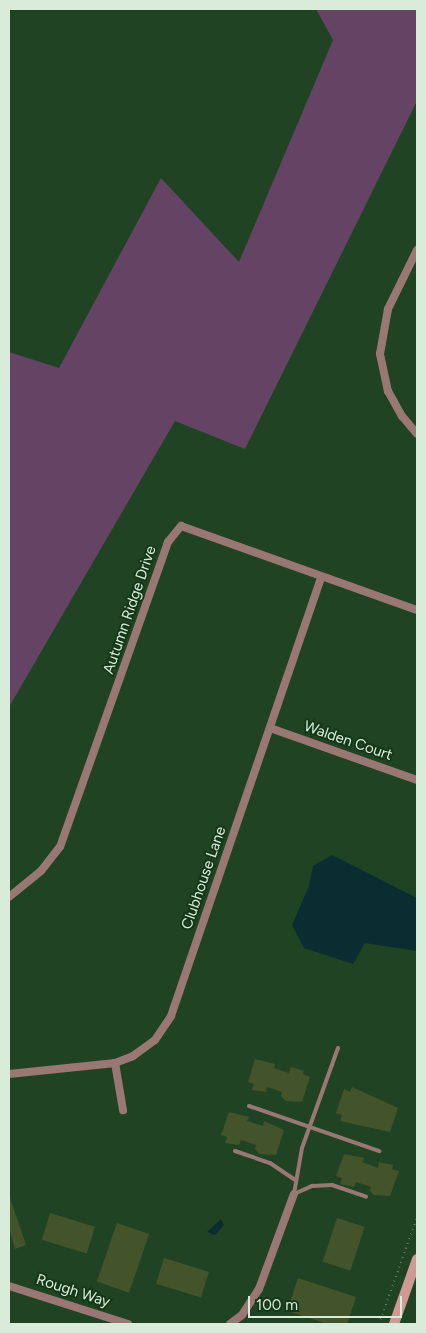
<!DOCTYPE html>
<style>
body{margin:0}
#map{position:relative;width:426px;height:1333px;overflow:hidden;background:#204323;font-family:Figtree,sans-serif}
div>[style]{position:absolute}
.green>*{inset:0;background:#644364}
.water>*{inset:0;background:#0b2c30}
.building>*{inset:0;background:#44542a;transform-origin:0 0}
.path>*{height:2px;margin-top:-1px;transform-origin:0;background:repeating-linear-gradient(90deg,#5b795d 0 1px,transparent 0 5px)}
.service>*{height:4px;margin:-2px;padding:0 2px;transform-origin:2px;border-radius:2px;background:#997874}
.minor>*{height:8px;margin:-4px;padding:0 4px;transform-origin:4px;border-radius:4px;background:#997874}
.secondary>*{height:10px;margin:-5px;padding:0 5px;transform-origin:5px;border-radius:5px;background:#cf9a94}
span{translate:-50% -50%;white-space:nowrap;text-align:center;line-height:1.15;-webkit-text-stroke:4px #153819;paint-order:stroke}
.street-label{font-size:15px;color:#d8ecd9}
.frame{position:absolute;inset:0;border:10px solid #d8ecd9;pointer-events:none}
.scale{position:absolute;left:248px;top:1296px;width:154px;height:22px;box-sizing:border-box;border:2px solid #d8ecd9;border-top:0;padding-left:6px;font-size:15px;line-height:18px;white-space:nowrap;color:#d8ecd9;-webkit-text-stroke:4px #153819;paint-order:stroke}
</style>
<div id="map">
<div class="green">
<i style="clip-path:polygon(316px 9px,417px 9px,417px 101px,245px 449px,175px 421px,9px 707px,9px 352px,59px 368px,161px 178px,239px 262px,333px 40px)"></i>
</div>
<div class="water">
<i style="clip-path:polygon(332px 855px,417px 898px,417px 951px,365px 943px,353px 964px,304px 948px,292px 925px,309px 886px,313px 866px)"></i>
<i style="clip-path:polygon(221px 1219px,224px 1225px,215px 1235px,207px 1232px)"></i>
</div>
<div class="building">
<i style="clip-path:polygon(255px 1059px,275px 1064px,274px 1068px,289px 1073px,291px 1067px,304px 1071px,303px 1074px,310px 1077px,302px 1102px,286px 1101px,281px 1096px,282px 1092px,267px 1087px,266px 1092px,252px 1090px,254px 1084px,248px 1082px)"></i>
<i style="clip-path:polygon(352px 1087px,398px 1108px,390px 1132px,340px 1121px,342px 1115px,336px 1113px,344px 1089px,350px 1092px)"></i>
<i style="clip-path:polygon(229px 1112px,249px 1117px,247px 1121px,263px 1126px,264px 1121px,284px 1130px,276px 1155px,259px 1154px,255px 1149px,256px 1145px,241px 1140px,239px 1145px,225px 1143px,227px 1137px,221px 1135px)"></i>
<i style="clip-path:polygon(344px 1154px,364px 1158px,362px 1162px,378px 1168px,379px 1162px,393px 1165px,392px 1169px,399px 1171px,390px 1196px,374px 1195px,370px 1191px,371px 1187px,356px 1182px,354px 1187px,340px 1184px,342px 1178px,336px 1176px)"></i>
<i style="clip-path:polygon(9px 1195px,26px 1245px,15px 1249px,9px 1228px)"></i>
<i style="left:50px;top:1213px;width:47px;height:28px;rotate:17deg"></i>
<i style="left:337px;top:1218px;width:29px;height:46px;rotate:18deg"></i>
<i style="left:117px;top:1223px;width:34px;height:62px;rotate:19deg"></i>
<i style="left:164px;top:1258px;width:47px;height:27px;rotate:17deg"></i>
<i style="clip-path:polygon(298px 1278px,356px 1297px,347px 1324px,328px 1324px,287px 1311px)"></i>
</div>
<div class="path">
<i style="left:379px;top:1324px;width:114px;rotate:-70.4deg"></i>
</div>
<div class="service">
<i style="left:338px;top:1048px;width:106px;rotate:109.8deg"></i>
<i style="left:302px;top:1148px;width:47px;rotate:99.9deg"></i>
<i style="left:294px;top:1194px;width:20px;rotate:-24deg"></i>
<i style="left:312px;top:1186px;width:20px;rotate:-3deg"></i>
<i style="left:332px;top:1185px;width:36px;rotate:19deg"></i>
<i style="left:249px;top:1106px;width:138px;rotate:19.1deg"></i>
<i style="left:235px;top:1151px;width:37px;rotate:19deg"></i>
<i style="left:270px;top:1163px;width:30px;rotate:34deg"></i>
</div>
<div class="minor">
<i style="left:417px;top:250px;width:66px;rotate:116.2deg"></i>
<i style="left:388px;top:309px;width:46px;rotate:100.1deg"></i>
<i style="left:380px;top:354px;width:38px;rotate:78deg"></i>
<i style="left:388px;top:391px;width:29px;rotate:61deg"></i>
<i style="left:402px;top:416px;width:23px;rotate:50deg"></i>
<i style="left:270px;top:728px;width:156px;rotate:19.5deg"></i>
<i style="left:9px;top:897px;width:41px;rotate:-39.1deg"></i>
<i style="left:41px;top:871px;width:31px;rotate:-52deg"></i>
<i style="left:60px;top:847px;width:324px;rotate:-70.5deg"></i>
<i style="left:168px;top:542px;width:21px;rotate:-51deg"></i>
<i style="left:181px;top:526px;width:251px;rotate:19.6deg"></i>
<i style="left:115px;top:1063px;width:48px;rotate:80.3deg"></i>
<i style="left:9px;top:1074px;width:107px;rotate:-5.9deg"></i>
<i style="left:115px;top:1063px;width:19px;rotate:-21deg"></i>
<i style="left:133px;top:1056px;width:27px;rotate:-36deg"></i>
<i style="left:155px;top:1040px;width:29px;rotate:-56deg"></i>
<i style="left:171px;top:1016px;width:464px;rotate:-71.1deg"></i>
<i style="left:9px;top:1286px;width:125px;rotate:17.7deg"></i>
<i style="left:230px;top:1324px;width:15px;rotate:-37deg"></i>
<i style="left:242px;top:1315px;width:31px;rotate:-57deg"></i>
<i style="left:259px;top:1289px;width:101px;rotate:-69.8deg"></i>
</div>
<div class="secondary">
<i style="left:394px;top:1324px;width:69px;rotate:-70.5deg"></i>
</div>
<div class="street-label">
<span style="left:130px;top:610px;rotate:-71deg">Autumn Ridge Drive</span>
<span style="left:348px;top:741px;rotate:19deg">Walden Court</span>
<span style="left:204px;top:878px;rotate:-71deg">Clubhouse Lane</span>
<span style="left:73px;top:1291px;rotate:18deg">Rough Way</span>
</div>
<div class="frame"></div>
<div class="scale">100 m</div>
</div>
